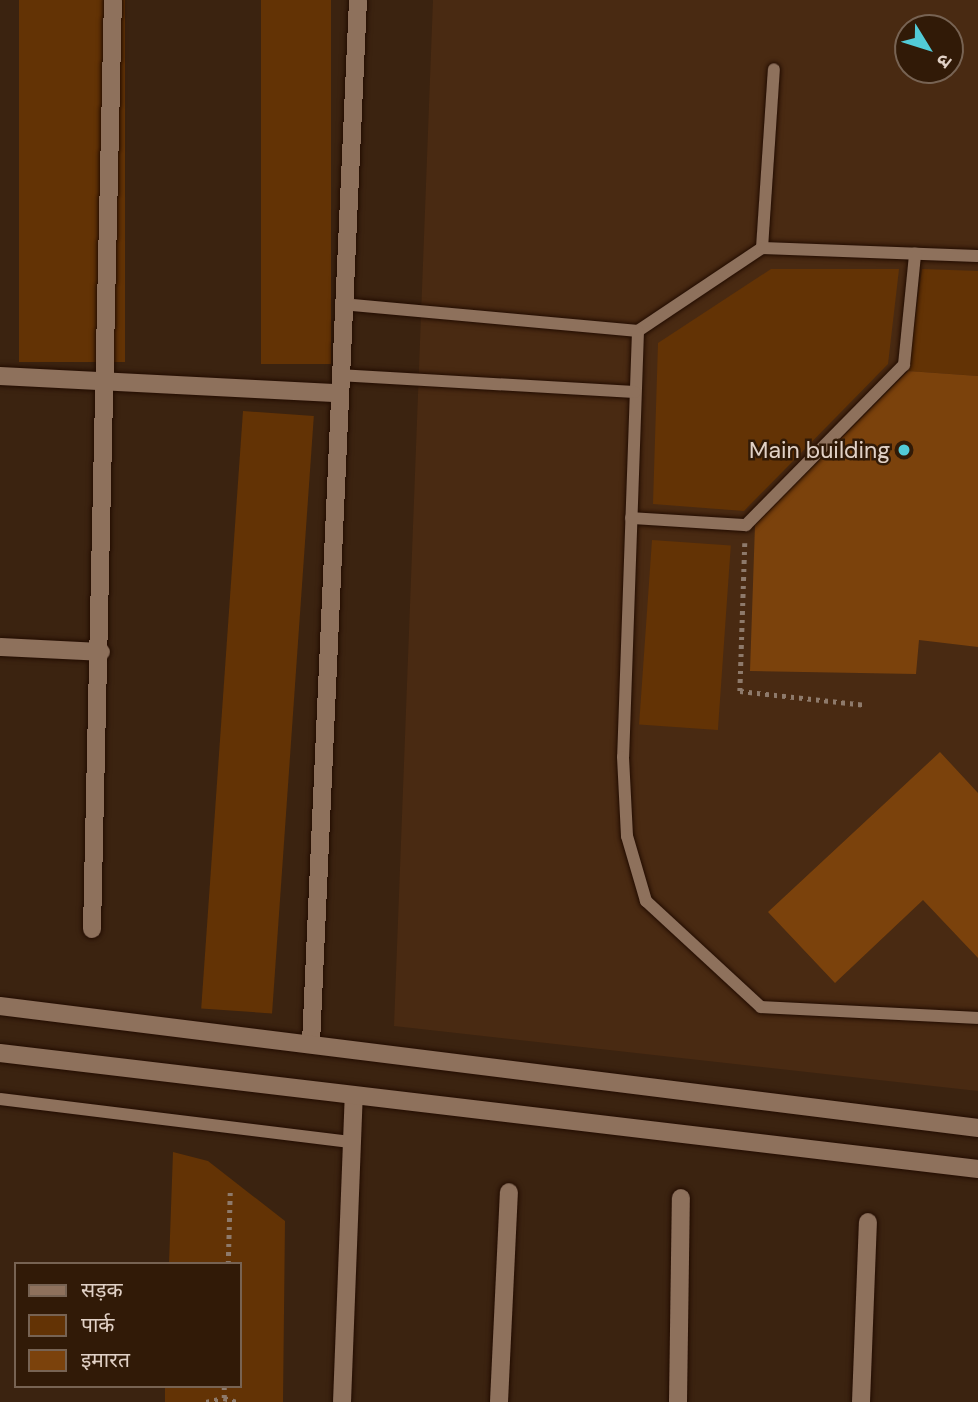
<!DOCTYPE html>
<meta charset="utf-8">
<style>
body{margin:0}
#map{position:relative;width:978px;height:1402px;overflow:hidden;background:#3b2310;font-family:"DM Sans","Noto Sans Devanagari",sans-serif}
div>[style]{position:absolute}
.built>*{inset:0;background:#492a12}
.green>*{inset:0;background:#633305;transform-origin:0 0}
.building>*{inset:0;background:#7b420c}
.path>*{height:4.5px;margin-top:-2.25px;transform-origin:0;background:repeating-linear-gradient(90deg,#8e7a6b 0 3.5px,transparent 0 8.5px)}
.roads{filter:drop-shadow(0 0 2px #220c00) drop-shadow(0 0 2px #220c00)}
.lane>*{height:12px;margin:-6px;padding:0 6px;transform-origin:6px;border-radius:6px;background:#8e715c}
.street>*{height:18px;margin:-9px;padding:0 9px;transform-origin:9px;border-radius:9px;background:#8e715c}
.secondary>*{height:18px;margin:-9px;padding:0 9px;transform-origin:9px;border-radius:9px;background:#8e715c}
.dots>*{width:19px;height:19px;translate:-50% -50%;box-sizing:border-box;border:4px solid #311a07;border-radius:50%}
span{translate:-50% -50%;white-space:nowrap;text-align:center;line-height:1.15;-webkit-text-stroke:5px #311a07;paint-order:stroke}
.poi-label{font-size:23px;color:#e1d1c6}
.right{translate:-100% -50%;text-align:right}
.legend{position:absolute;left:14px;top:1262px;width:228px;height:126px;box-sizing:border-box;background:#311a07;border:2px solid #776353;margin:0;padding:9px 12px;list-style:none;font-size:21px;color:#e1d1c6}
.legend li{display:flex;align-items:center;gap:14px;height:35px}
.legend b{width:35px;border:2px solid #776353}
.north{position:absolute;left:894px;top:14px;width:70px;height:70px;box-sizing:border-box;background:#311a07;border:2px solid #776353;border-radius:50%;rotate:128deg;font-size:19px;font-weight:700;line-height:28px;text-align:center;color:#e1d1c6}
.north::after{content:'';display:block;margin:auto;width:24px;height:32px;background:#52cbd7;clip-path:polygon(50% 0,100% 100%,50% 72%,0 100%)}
</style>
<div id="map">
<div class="built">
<i style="clip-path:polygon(evenodd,433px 0,978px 0,978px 1091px,394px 1026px,433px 0,908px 28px,950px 28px,950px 70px,908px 70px,908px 28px)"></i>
</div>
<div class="green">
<i style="left:19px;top:0;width:106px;height:362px"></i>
<i style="left:261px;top:0;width:70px;height:364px"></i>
<i style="clip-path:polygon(771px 269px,899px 269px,888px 364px,744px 511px,653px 504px,658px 343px)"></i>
<i style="clip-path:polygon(922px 269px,978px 271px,978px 376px,908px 371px)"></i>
<i style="left:243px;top:411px;width:71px;height:599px;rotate:4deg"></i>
<i style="left:652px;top:540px;width:79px;height:185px;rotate:4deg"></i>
<i style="clip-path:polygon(173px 1152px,208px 1161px,285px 1221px,283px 1402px,165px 1402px,165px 1386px,240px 1386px,240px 1264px,169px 1264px)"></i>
</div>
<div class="building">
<i style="clip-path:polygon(908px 371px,978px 376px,978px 647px,919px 640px,916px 674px,750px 671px,755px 525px)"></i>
<i style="clip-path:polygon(940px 752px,978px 793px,978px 958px,923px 900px,835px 983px,768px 912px)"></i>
</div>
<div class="path">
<i style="left:745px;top:543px;width:148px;rotate:91.9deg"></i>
<i style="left:740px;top:691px;width:127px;rotate:6.3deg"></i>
<i style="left:228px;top:1264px;width:73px;rotate:-88.4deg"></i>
<i style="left:224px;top:1398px;width:12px;rotate:-90deg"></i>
<i style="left:206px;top:1402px;width:18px;rotate:-13deg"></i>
<i style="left:224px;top:1398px;width:14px;rotate:17deg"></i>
</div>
<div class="roads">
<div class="lane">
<i style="left:762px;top:248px;width:179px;rotate:-86.2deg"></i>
<i style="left:342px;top:304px;width:297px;rotate:5.2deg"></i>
<i style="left:638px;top:331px;width:149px;rotate:-33.8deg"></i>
<i style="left:762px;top:248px;width:216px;rotate:2.1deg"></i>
<i style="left:638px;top:331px;width:426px;rotate:92deg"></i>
<i style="left:623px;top:757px;width:79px;rotate:87.1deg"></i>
<i style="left:627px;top:836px;width:68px;rotate:73.7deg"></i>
<i style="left:646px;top:901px;width:156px;rotate:42.7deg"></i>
<i style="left:761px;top:1007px;width:217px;rotate:2.9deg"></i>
<i style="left:338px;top:375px;width:297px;rotate:3.3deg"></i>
<i style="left:631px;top:518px;width:115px;rotate:3.5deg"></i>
<i style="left:746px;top:525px;width:225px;rotate:-45.4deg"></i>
<i style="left:904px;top:365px;width:112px;rotate:-84.3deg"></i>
<i style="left:0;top:1099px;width:355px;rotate:7deg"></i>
</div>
<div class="street">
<i style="left:0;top:376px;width:339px;rotate:2.9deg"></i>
<i style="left:0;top:647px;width:101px;rotate:2.8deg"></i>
<i style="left:92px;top:929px;width:929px;rotate:-88.71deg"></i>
<i style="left:311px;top:1043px;width:1044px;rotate:-87.42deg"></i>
<i style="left:342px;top:1402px;width:306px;rotate:-87.8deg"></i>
<i style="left:499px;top:1402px;width:210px;rotate:-87.3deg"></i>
<i style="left:678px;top:1402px;width:204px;rotate:-89.2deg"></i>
<i style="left:861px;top:1402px;width:180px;rotate:-87.8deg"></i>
</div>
<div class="secondary">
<i style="left:0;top:1006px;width:986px;rotate:7.11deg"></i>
<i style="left:0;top:1053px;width:985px;rotate:6.76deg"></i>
</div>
</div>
<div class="dots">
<i style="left:904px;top:450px;background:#52cbd7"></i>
</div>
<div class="poi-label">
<span class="right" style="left:890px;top:450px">Main building</span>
</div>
<ul class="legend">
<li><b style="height:9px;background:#8e715c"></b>सड़क</li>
<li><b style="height:19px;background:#633305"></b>पार्क</li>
<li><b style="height:19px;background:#7b420c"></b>इमारत</li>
</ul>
<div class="north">उ</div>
</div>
